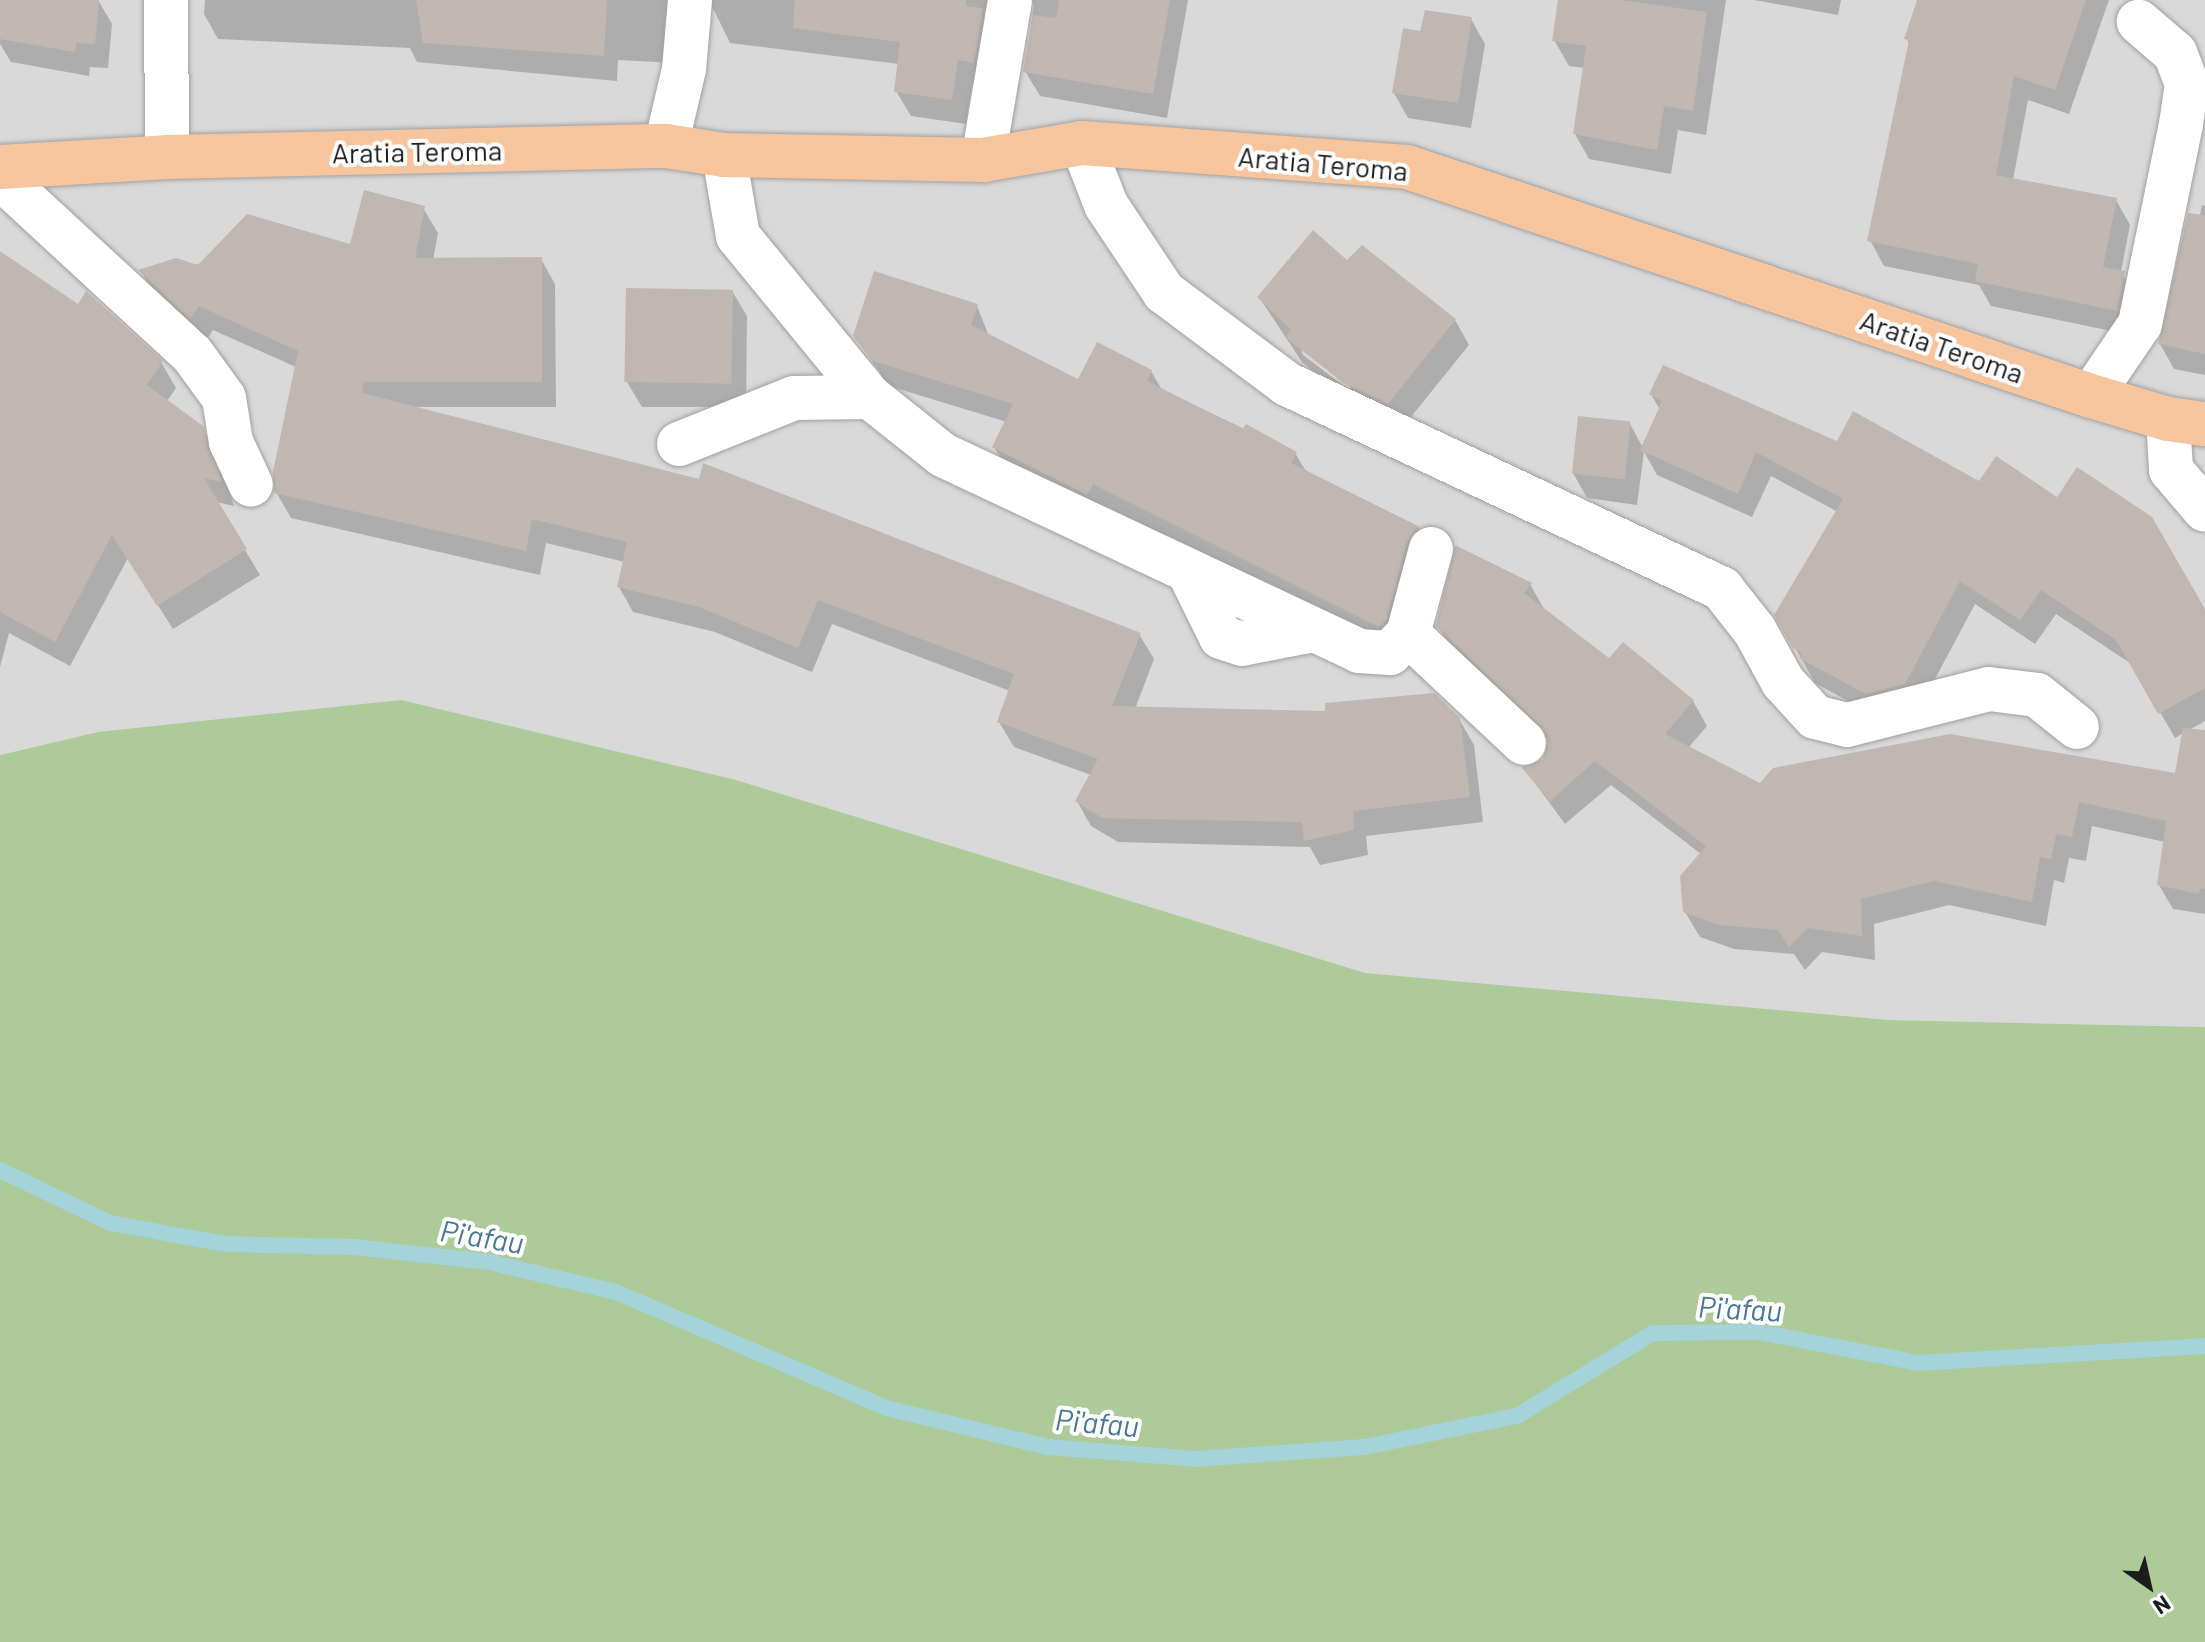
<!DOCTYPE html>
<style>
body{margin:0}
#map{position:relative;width:2205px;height:1642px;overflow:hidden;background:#ede8e2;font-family:Barlow,sans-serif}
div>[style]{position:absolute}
.residential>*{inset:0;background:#dad9d9}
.forest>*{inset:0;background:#adca99}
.shadow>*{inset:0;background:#0003}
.stream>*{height:16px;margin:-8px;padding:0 8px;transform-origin:8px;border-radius:8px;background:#a4d3d9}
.building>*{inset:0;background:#c1b7b2;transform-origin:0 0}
.roads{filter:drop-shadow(0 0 2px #a0a0a0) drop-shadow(0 0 2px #a0a0a0)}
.minor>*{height:44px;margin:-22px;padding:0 22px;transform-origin:22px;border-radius:22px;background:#fff}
.major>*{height:44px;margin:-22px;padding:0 22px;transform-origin:22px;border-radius:22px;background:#f7c59d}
span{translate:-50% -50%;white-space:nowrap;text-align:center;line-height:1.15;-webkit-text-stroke:8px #fff;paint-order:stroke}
.street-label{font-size:28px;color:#1c1c1c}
.water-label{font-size:30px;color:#487997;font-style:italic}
.north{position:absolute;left:2109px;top:1546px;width:80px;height:80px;-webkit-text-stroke:6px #fff;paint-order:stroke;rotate:146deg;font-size:22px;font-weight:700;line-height:32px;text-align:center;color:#1c1c1c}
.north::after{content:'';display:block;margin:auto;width:28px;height:36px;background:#1c1c1c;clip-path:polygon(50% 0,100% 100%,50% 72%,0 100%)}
</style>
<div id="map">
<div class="residential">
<i style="clip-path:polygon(0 0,2205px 0,2205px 1027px,1889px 1020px,1365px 974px,736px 780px,98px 732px,0 755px)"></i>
</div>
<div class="forest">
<i style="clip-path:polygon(401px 700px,736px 780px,1365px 973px,1889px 1020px,2205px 1027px,2205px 1642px,0 1642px,0 755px,98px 732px)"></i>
</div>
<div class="shadow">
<i style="clip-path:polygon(0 0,98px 0,112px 24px,108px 68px,90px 67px,89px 76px,11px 62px,0 44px)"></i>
<i style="clip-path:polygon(205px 0,707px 0,675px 63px,618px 60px,617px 81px,417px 62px,410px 48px,218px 39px,204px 14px)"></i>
<i style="clip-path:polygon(709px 0,1028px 0,988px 87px,972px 84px,966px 124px,911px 116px,896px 91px,899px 64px,730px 43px)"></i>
<i style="clip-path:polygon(1030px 0,1188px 0,1167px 118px,1040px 96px,1025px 71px,1034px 4px)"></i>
<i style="clip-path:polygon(1560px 0,1726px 0,1706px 135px,1678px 130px,1671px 174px,1589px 159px,1575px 134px,1584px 68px,1569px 66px,1554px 40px)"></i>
<i style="clip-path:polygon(1754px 0,1841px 0,1838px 15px)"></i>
<i style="clip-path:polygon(1919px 0,2109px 0,2069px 114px,2028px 100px,2013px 180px,2116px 200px,2130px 225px,2121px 272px,2138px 298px,2131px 335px,1991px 306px,1979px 285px,1884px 266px,1870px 240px,1910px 45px,1906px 38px)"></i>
<i style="clip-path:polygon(1471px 19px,1485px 44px,1471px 128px,1408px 118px,1394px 93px,1422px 33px)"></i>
<i style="clip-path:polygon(2202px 205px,2205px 206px,2205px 375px,2174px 369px,2160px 344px,2186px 283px)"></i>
<i style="clip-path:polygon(423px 208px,438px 233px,433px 260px,541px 259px,555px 284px,556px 407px,414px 407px,1139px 634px,1154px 659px,1135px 709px,1459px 719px,1474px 745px,1483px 822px,1366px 836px,1368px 855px,1320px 865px,1310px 847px,1118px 842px,1091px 826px,1077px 801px,1091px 775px,1014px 747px,999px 722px,1010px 691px,832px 624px,812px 672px,715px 632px,633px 612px,619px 587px,625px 562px,546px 543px,540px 575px,291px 518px,276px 492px,296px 367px,213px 330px,205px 342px,155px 295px,141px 271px,351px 247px)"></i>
<i style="clip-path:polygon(0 253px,161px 362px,176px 388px,167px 401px,202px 428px,217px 454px,234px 506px,216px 502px,260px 575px,173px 629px,128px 558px,70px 666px,9px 633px,0 667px)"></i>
<i style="clip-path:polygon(evenodd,1347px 263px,1455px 320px,1469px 345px,1402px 428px,1359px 407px,1302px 362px,1259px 297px,1347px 263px,1302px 349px,1351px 387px,1349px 390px,1302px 354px,1302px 349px)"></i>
<i style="clip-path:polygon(732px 291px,747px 316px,746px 407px,642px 407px,627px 382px)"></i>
<i style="clip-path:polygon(977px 306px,989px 336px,1079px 382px,1151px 371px,1162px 390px,1295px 453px,1307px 473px,1419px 529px,1433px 554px,1394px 651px,1108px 507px,1102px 519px,1008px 472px,994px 447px,1007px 422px,889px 386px,855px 336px)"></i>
<i style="clip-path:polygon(1651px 394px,2205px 613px,2205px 721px,2175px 738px,2133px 665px,2056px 614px,2035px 644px,1975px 604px,1919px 709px,1881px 719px,1815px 683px,1777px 615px,1838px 512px,1771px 476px,1752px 517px,1657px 475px,1644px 452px,1637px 505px,1587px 498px,1573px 473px,1630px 424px,1643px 448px,1660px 410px)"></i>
<i style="clip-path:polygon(1530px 584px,1544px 609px,1610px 661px,1624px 645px,1693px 701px,1707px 726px,1688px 748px,1760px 785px,2188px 777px,2205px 766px,2205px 914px,2173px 909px,2159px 885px,2165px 842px,2092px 826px,2086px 861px,2069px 858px,2064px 883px,2054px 880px,2046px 926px,1949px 905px,1874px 924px,1875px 960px,1822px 952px,1805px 970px,1794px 954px,1734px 949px,1700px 937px,1685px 912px,1701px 854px,1611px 785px,1565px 824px,1524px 768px,1543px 762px,1548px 740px,1453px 651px,1438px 626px)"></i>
</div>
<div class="stream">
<i style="left:0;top:1170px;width:122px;rotate:25.7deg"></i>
<i style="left:110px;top:1223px;width:118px;rotate:10.3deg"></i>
<i style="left:226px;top:1244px;width:128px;rotate:1.3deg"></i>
<i style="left:354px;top:1247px;width:136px;rotate:6.3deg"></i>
<i style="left:489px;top:1262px;width:130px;rotate:13.3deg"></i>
<i style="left:616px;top:1292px;width:294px;rotate:23.2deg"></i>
<i style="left:886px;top:1408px;width:167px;rotate:13.5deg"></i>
<i style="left:1048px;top:1447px;width:148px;rotate:4.6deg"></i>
<i style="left:1196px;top:1459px;width:168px;rotate:-4.1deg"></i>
<i style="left:1364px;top:1447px;width:156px;rotate:-11.5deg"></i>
<i style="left:1517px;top:1416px;width:159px;rotate:-31.4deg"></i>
<i style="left:1653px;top:1333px;width:106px;rotate:-0.5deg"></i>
<i style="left:1759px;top:1332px;width:162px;rotate:11deg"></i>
<i style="left:1918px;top:1363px;width:288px;rotate:-3.4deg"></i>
</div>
<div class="building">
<i style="clip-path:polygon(0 0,99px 0,95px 44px,76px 43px,75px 52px,0 39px)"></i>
<i style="clip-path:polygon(416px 0,607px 0,604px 56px,423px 43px)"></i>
<i style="clip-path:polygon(795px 0,966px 0,966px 6px,983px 8px,974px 63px,958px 60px,952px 100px,894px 92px,900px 42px,793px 28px)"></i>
<i style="clip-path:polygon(1059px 0,1170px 0,1153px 94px,1023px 72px,1033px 15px,1056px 18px)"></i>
<i style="clip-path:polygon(1558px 0,1620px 0,1707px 12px,1693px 111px,1664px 106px,1657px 150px,1573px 134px,1586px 46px,1552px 41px)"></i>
<i style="clip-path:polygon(1917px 0,2086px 0,2055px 90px,2014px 76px,1996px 175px,2117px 198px,2103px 267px,2125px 271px,2117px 311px,1975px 281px,1978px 264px,1867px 241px,1909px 40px,1904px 39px)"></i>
<i style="clip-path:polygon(1425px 10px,1472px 17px,1458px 103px,1392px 93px,1403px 28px,1420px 31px)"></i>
<i style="clip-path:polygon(364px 190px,425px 206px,415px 258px,542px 257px,542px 382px,364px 382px,362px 393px,699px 479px,703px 463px,1141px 633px,1112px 706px,1325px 711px,1325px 703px,1434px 693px,1460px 718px,1470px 797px,1353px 811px,1354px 830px,1304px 841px,1302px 822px,1102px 818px,1075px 801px,1098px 759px,997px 722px,1014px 674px,818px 600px,798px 648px,699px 607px,617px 587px,627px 542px,532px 519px,526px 551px,274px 493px,273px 472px,298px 351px,199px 306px,190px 319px,138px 270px,176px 258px,198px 265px,247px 214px,350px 244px)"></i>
<i style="clip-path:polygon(2188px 213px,2205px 215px,2205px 354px,2158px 344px)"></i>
<i style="clip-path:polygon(1313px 230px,1347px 260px,1362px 245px,1456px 319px,1388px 404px,1342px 382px,1285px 337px,1291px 330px,1257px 297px)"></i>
<i style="clip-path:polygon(0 251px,78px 304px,86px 291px,163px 361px,147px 385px,203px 426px,222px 482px,204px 478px,247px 549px,157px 606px,112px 535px,55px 642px,0 612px)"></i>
<i style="clip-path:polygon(874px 271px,978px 304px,971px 325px,1078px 379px,1097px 342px,1152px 370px,1147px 381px,1243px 429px,1246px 424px,1297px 452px,1291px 463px,1420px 527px,1407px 542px,1386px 621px,1379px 627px,1093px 484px,1087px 495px,992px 447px,1013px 404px,873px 361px,853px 336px)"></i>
<i style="left:626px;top:288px;width:107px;height:94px;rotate:1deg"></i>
<i style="clip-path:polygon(1663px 365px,1837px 441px,1853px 411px,1979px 481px,1996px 456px,2057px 497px,2077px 467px,2152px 517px,2205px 609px,2205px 688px,2158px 714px,2116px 640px,2041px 590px,2020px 620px,1960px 581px,1905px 684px,1866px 694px,1799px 658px,1802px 653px,1792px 647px,1774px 615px,1843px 499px,1756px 452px,1738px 494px,1640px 450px,1662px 401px,1649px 394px)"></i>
<i style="left:1578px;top:416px;width:53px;height:58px;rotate:6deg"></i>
<i style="clip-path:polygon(1455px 545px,1532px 583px,1524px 593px,1609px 658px,1623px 642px,1694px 700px,1665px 734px,1760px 783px,1773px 768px,1950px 734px,2175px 773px,2183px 728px,2205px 730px,2205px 889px,2200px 888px,2199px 894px,2157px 885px,2166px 821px,2079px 802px,2072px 837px,2056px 834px,2051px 859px,2040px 857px,2032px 902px,1934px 881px,1861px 899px,1862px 936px,1808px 928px,1789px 947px,1778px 930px,1719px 925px,1683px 912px,1680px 876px,1706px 846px,1595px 761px,1550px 801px,1521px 767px,1543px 759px,1548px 735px,1436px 626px)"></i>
</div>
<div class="roads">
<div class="minor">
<i style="left:166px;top:0;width:157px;rotate:89.6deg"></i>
<i style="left:1082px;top:143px;width:66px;rotate:68.8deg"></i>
<i style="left:1106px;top:205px;width:105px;rotate:56.3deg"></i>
<i style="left:1164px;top:292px;width:154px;rotate:36.8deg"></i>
<i style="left:1287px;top:384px;width:481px;rotate:25.2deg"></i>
<i style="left:1722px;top:589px;width:53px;rotate:51.8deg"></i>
<i style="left:1755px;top:631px;width:58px;rotate:61.2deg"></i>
<i style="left:1783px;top:682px;width:47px;rotate:47.6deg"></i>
<i style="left:1815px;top:717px;width:33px;rotate:14deg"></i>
<i style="left:1847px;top:725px;width:146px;rotate:-14.2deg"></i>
<i style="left:1989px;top:689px;width:48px;rotate:7.1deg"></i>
<i style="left:2037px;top:695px;width:51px;rotate:38.7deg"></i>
<i style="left:666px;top:146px;width:79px;rotate:-76.8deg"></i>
<i style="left:684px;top:69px;width:69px;rotate:-85deg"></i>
<i style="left:724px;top:155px;width:82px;rotate:80.2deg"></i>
<i style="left:738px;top:236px;width:208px;rotate:50.7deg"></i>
<i style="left:870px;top:397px;width:93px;rotate:38.5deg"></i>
<i style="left:943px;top:455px;width:460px;rotate:25.2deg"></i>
<i style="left:1359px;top:651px;width:31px;rotate:4deg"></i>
<i style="left:1390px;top:653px;width:26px;rotate:-47deg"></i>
<i style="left:1408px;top:634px;width:88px;rotate:-74.9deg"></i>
<i style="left:983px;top:160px;width:162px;rotate:-80.4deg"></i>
<i style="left:0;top:177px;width:261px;rotate:42.7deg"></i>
<i style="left:192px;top:354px;width:54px;rotate:54deg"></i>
<i style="left:224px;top:398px;width:45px;rotate:81deg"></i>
<i style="left:231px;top:442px;width:47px;rotate:65.1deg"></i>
<i style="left:2091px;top:396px;width:87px;rotate:-55.8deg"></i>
<i style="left:2140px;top:324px;width:204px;rotate:-78.4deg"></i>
<i style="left:2181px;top:124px;width:40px;rotate:-81.5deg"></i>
<i style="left:2187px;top:84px;width:33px;rotate:-111deg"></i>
<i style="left:2175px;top:53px;width:48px;rotate:-139.3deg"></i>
<i style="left:2168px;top:419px;width:51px;rotate:86.6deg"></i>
<i style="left:2171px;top:470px;width:52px;rotate:49.6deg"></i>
<i style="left:679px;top:444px;width:124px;rotate:-21.8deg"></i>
<i style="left:794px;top:398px;width:76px;rotate:-0.8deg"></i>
<i style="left:1189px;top:572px;width:72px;rotate:63.8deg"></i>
<i style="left:1221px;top:637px;width:22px;rotate:18deg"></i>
<i style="left:1242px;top:644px;width:68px;rotate:-11deg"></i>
<i style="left:1408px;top:634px;width:159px;rotate:43.2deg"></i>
</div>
<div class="major">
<i style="left:0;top:167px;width:167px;rotate:-3.4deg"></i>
<i style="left:167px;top:157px;width:499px;rotate:-1.3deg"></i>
<i style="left:666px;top:146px;width:59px;rotate:8.8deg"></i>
<i style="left:724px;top:155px;width:259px;rotate:1.1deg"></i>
<i style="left:983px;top:160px;width:100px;rotate:-9.7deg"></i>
<i style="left:1082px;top:143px;width:326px;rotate:4.2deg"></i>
<i style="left:1407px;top:167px;width:721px;rotate:18.51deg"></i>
<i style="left:2091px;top:396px;width:80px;rotate:16.6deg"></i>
<i style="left:2168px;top:419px;width:37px;rotate:8deg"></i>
</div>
</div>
<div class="street-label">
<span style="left:417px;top:151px;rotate:-1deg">Aratia Teroma</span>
<span style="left:1323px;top:163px;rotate:5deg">Aratia Teroma</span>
<span style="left:1942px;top:346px;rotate:19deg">Aratia Teroma</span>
</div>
<div class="water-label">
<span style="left:482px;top:1236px;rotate:9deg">Pi'afau</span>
<span style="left:1740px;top:1308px;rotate:3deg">Pi'afau</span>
<span style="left:1097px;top:1422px;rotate:5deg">Pi'afau</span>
</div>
<div class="north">N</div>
</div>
